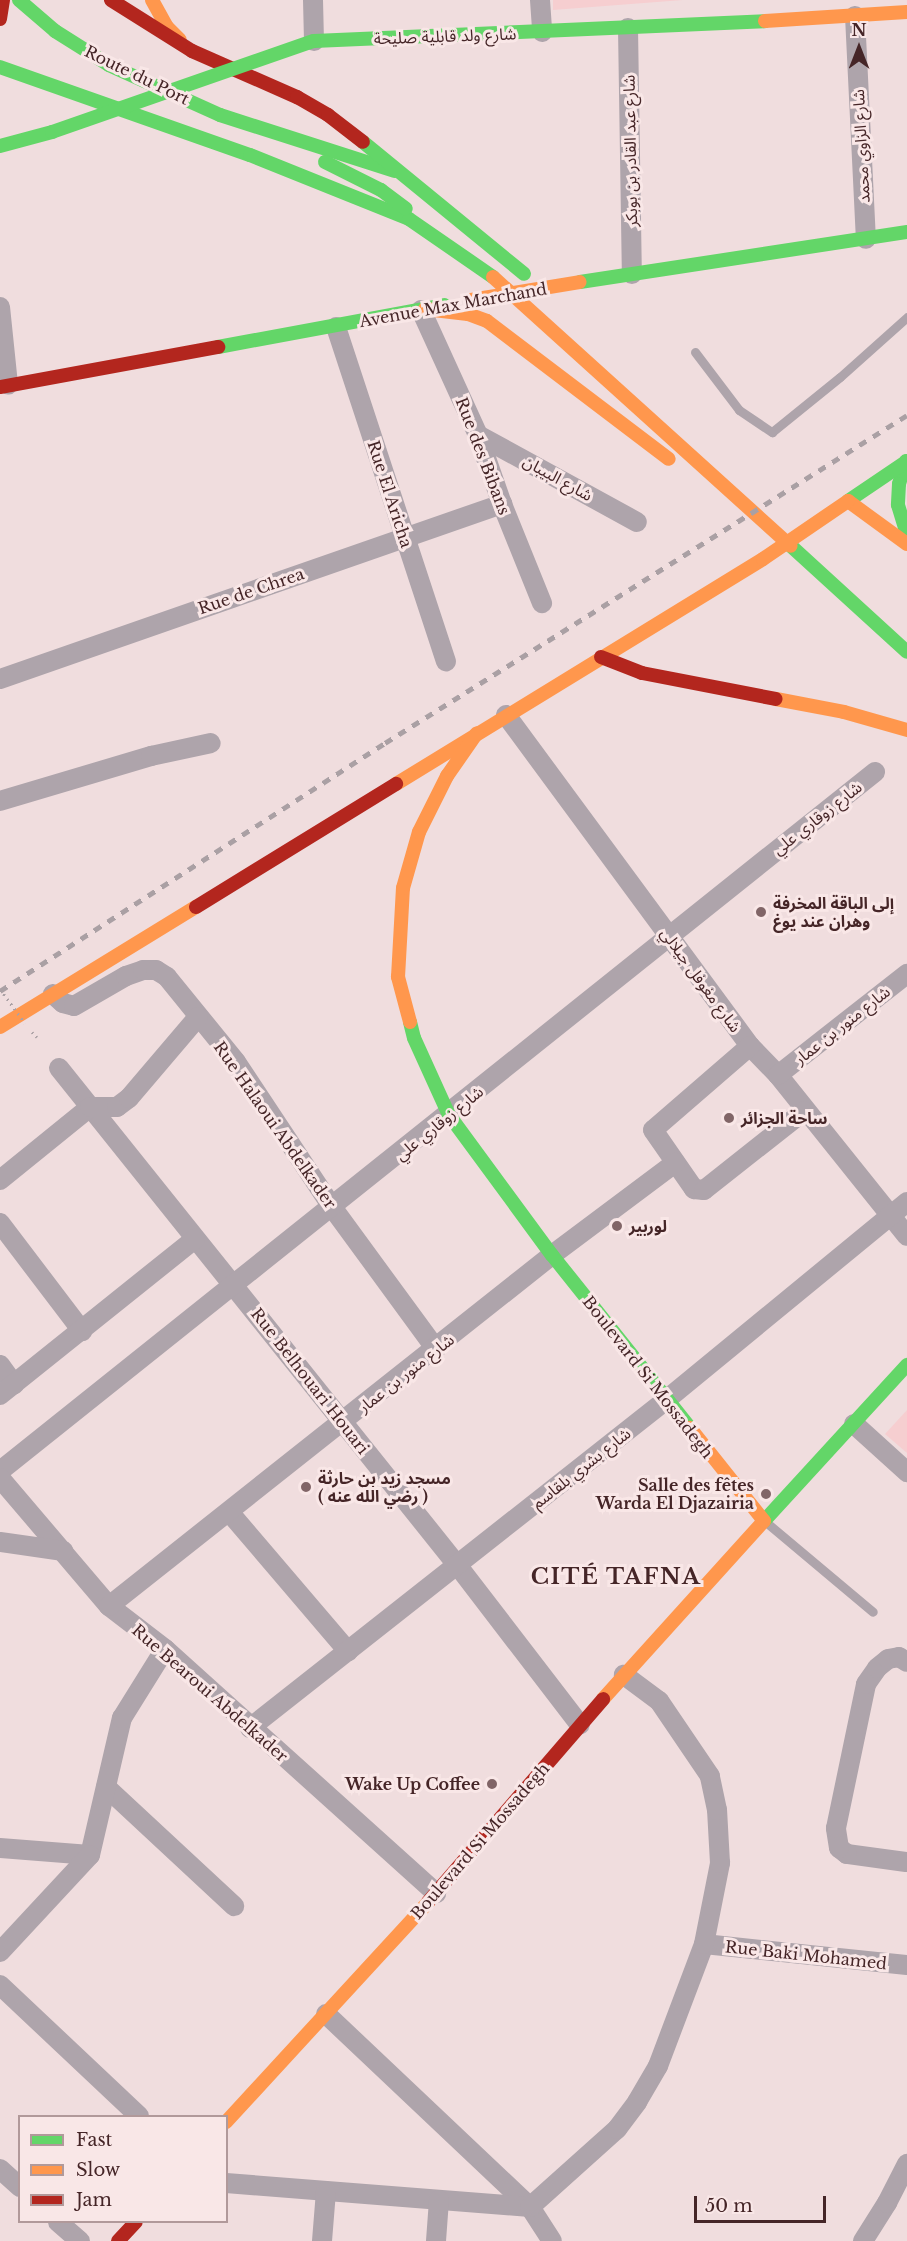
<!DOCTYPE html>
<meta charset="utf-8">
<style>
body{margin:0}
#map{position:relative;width:907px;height:2241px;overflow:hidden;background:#f0ddde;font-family:"Libre Baskerville","Noto Sans Arabic",serif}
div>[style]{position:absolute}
.built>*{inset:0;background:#f6ced0}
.path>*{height:3px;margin-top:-1.5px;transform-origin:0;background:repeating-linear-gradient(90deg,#aba1a5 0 1.5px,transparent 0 6px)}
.lane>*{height:9px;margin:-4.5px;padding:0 4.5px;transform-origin:4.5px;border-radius:4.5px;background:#aea4ab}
.street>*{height:20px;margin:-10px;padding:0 10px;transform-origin:10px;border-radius:10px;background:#aea4ab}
.fast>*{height:14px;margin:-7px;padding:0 7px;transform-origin:7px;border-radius:7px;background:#63d668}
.slow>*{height:14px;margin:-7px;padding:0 7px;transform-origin:7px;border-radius:7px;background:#ff974d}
.jam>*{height:14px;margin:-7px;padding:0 7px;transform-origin:7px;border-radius:7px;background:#b3261e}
.rail>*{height:4.5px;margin-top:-2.25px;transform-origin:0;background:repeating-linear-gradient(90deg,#aaa0a4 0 8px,transparent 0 16px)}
.path-bridge>*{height:3px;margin-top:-1.5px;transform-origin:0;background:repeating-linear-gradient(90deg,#aba1a5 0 1.5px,transparent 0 6px)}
.fast-bridge>*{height:14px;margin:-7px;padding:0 7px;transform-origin:7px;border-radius:7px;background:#63d668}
.slow-bridge>*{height:14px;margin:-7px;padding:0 7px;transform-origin:7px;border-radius:7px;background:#ff974d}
.dots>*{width:16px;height:16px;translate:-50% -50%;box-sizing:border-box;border:3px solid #f9e7e7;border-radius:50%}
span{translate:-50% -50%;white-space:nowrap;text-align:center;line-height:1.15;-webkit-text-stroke:6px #f9e7e7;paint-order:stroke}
.street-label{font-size:16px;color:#452527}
.poi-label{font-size:16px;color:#452527;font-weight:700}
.left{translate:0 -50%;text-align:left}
.right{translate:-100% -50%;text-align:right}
.district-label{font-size:22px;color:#452527;font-weight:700;letter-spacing:1.5px}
.legend{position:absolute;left:18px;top:2115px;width:210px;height:108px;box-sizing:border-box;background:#f9e7e7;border:2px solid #b1999a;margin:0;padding:8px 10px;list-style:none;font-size:18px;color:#452527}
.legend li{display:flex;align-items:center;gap:12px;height:30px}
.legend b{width:30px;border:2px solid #b1999a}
.north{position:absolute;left:829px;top:18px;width:60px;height:60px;-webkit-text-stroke:4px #f9e7e7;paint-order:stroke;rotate:0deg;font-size:16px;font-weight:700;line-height:24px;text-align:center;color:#452527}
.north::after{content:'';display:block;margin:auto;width:21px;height:27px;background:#452527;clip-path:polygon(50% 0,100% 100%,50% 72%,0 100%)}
.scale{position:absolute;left:694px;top:2196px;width:132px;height:27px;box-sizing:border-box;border:3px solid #452527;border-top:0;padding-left:8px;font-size:18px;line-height:21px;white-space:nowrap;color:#452527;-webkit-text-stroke:4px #f9e7e7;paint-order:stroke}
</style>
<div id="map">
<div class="built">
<i style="clip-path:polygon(553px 0,683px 0,553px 10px)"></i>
<i style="clip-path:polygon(907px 1410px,907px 1453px,885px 1434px)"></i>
</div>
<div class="path">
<i style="left:32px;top:1032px;width:7px;rotate:45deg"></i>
</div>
<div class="lane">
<i style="left:695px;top:352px;width:73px;rotate:52.8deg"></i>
<i style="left:739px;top:410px;width:40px;rotate:34deg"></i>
<i style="left:772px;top:432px;width:87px;rotate:-39deg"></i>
<i style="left:840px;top:377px;width:90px;rotate:-41.8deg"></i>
<i style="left:767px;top:1523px;width:138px;rotate:40deg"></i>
</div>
<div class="street">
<i style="left:313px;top:0;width:41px;rotate:88.6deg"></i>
<i style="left:540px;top:0;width:32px;rotate:86deg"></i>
<i style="left:855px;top:16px;width:223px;rotate:87.2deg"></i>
<i style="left:628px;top:28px;width:246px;rotate:89.1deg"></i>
<i style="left:0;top:307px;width:78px;rotate:84.1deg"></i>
<i style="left:421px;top:310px;width:137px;rotate:65.5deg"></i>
<i style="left:478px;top:435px;width:73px;rotate:70.8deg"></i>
<i style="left:502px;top:504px;width:107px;rotate:68deg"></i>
<i style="left:336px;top:327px;width:352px;rotate:71.8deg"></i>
<i style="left:478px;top:435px;width:181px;rotate:28.7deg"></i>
<i style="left:0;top:679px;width:532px;rotate:-19.22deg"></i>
<i style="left:506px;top:715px;width:411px;rotate:53.6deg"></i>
<i style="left:750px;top:1046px;width:40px;rotate:46deg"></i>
<i style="left:778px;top:1075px;width:206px;rotate:51.3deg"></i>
<i style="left:0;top:801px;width:158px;rotate:-16.6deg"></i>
<i style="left:151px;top:756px;width:61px;rotate:-12.2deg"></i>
<i style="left:53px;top:994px;width:13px;rotate:42deg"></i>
<i style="left:63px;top:1003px;width:11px;rotate:15deg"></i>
<i style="left:74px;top:1006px;width:60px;rotate:-30deg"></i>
<i style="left:126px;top:976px;width:18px;rotate:-19deg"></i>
<i style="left:143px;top:970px;width:13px"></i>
<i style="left:156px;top:970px;width:13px;rotate:32deg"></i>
<i style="left:167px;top:977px;width:109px;rotate:50.9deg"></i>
<i style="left:236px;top:1062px;width:174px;rotate:56.5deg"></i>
<i style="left:332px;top:1207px;width:176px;rotate:53.8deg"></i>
<i style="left:750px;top:1046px;width:128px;rotate:139.1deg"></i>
<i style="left:653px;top:1130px;width:72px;rotate:55.2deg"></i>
<i style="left:694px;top:1189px;width:10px;rotate:6deg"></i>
<i style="left:704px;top:1190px;width:127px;rotate:-38.3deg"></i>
<i style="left:59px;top:1068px;width:638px;rotate:51.3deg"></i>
<i style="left:458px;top:1566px;width:200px;rotate:52.5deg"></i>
<i style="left:778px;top:1075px;width:164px;rotate:-38.1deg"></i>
<i style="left:0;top:1180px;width:116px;rotate:-39deg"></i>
<i style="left:90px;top:1107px;width:27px"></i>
<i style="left:117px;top:1107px;width:15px;rotate:-37deg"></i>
<i style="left:129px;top:1098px;width:106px;rotate:-49.6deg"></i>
<i style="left:0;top:1223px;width:136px;rotate:52.8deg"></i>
<i style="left:0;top:1365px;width:24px;rotate:54deg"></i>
<i style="left:0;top:1395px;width:250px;rotate:-38.7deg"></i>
<i style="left:854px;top:1424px;width:72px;rotate:42.2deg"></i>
<i style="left:0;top:1471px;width:1120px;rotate:-38.62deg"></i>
<i style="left:0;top:1478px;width:168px;rotate:49.6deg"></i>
<i style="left:109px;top:1606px;width:71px;rotate:37.5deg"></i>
<i style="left:165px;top:1649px;width:365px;rotate:42deg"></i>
<i style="left:230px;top:1513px;width:182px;rotate:49.5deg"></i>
<i style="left:0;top:1542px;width:64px;rotate:8.1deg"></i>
<i style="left:109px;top:1606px;width:565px;rotate:-38.39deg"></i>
<i style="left:552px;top:1255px;width:154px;rotate:-36.8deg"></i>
<i style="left:250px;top:1728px;width:530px;rotate:-38.25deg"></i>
<i style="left:666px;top:1400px;width:312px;rotate:-39.4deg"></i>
<i style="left:106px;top:1787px;width:175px;rotate:42.9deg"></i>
<i style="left:0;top:1848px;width:90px;rotate:4.4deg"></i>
<i style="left:90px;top:1855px;width:141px;rotate:-76.9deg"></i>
<i style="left:122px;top:1718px;width:81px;rotate:-58.1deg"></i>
<i style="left:906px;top:1862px;width:60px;rotate:-172.3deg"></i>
<i style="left:847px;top:1854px;width:10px;rotate:-143deg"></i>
<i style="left:839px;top:1848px;width:20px;rotate:-99deg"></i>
<i style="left:836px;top:1828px;width:147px;rotate:-78.2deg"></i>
<i style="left:866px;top:1684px;width:19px;rotate:-55deg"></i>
<i style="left:877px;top:1668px;width:14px;rotate:-39deg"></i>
<i style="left:888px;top:1659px;width:11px;rotate:-10deg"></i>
<i style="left:899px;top:1657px;width:9px;rotate:32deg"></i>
<i style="left:704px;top:1944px;width:204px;rotate:5.9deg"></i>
<i style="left:0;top:1952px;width:132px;rotate:-47.1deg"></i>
<i style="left:0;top:1985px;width:191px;rotate:43.3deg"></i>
<i style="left:326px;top:2014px;width:281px;rotate:43.4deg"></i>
<i style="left:530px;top:2207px;width:40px;rotate:57.1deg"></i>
<i style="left:0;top:2169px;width:27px;rotate:42deg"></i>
<i style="left:226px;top:2183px;width:305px;rotate:4.5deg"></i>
<i style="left:530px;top:2207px;width:117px;rotate:-41.9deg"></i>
<i style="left:617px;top:2129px;width:34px;rotate:-53deg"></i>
<i style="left:637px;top:2102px;width:42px;rotate:-59.7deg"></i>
<i style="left:658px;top:2066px;width:130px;rotate:-69.3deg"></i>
<i style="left:704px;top:1944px;width:83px;rotate:-78.8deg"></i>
<i style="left:720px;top:1863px;width:53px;rotate:-93.2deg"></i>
<i style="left:717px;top:1810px;width:35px;rotate:-102deg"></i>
<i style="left:710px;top:1776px;width:91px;rotate:-124.2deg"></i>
<i style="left:659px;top:1701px;width:44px;rotate:-143.4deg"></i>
<i style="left:58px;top:2222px;width:29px;rotate:41deg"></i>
<i style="left:322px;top:2241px;width:50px;rotate:-85.4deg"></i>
<i style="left:436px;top:2241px;width:41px;rotate:-85.8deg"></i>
<i style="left:863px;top:2241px;width:45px;rotate:-57.7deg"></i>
<i style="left:887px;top:2203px;width:44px;rotate:-62.9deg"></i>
</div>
<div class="fast">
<i style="left:19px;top:0;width:48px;rotate:40.7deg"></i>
<i style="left:55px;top:31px;width:64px;rotate:32.2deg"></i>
<i style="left:109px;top:65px;width:122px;rotate:24.2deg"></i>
<i style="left:220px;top:115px;width:183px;rotate:17.8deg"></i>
<i style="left:314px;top:41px;width:451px;rotate:-2.5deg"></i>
<i style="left:0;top:67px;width:265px;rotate:19.4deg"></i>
<i style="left:250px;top:155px;width:171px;rotate:21.9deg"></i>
<i style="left:409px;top:219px;width:102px;rotate:34.6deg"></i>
<i style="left:363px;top:142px;width:208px;rotate:39.3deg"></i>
<i style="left:0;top:146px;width:54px;rotate:-15.1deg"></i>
<i style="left:325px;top:162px;width:63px;rotate:26.6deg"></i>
<i style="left:381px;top:190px;width:31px;rotate:37deg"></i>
<i style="left:580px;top:282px;width:331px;rotate:-8.7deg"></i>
<i style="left:218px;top:347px;width:230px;rotate:-10.5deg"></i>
<i style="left:906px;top:461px;width:24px;rotate:107deg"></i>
<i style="left:899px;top:484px;width:21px;rotate:93deg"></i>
<i style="left:898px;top:505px;width:31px;rotate:73deg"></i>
<i style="left:848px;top:501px;width:71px;rotate:-34.1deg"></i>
<i style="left:791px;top:546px;width:157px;rotate:42.4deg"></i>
<i style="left:410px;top:1022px;width:16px;rotate:76deg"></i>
<i style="left:414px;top:1038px;width:85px;rotate:65.6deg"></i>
<i style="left:449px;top:1115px;width:174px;rotate:53.7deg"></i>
<i style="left:552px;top:1255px;width:221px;rotate:51.4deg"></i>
<i style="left:764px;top:1521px;width:212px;rotate:-47.5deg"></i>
</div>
<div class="slow">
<i style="left:152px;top:0;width:31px;rotate:61deg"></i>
<i style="left:167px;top:27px;width:18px;rotate:45deg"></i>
<i style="left:765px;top:21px;width:142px;rotate:-3.6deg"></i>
<i style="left:493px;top:277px;width:401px;rotate:42.1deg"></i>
<i style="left:425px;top:309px;width:43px;rotate:6.6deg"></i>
<i style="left:468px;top:314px;width:20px;rotate:20deg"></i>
<i style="left:487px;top:321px;width:228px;rotate:37.2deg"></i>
<i style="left:848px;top:501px;width:73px;rotate:36.1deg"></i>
<i style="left:776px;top:699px;width:69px;rotate:10.8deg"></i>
<i style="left:844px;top:712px;width:66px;rotate:15.9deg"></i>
<i style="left:396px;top:784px;width:430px;rotate:-31.5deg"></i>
<i style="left:410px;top:1022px;width:47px;rotate:-104.9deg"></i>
<i style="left:398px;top:977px;width:89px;rotate:-86.8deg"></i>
<i style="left:403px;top:888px;width:58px;rotate:-74.1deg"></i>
<i style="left:419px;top:832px;width:63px;rotate:-63.4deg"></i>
<i style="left:447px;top:776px;width:52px;rotate:-55.1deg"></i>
<i style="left:0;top:1027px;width:230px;rotate:-31.5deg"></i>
<i style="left:603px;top:1699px;width:240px;rotate:-47.9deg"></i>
<i style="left:764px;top:1521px;width:119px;rotate:-128.5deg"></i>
<i style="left:226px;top:2122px;width:299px;rotate:-47.4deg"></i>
</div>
<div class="jam">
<i style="left:111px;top:0;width:96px;rotate:32.2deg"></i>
<i style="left:192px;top:51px;width:115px;rotate:23.7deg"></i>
<i style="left:297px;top:97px;width:36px;rotate:30deg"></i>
<i style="left:328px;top:115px;width:44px;rotate:37.6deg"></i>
<i style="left:0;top:19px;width:19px;rotate:-81deg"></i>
<i style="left:0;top:387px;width:222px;rotate:-10.4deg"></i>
<i style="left:601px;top:657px;width:44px;rotate:21.3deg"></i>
<i style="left:642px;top:673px;width:136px;rotate:11deg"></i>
<i style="left:196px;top:907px;width:235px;rotate:-31.6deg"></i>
<i style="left:428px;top:1902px;width:268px;rotate:-49.2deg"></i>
<i style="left:118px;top:2241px;width:26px;rotate:-47deg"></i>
</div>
<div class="rail">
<i style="left:0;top:991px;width:458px;rotate:-32.8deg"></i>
<i style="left:385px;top:743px;width:616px;rotate:-32.14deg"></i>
</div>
<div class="path-bridge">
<i style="left:0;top:989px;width:42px;rotate:53.7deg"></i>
</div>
<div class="fast-bridge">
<i style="left:52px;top:132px;width:277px;rotate:-19.2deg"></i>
</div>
<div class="slow-bridge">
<i style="left:471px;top:300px;width:110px;rotate:-9.4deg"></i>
<i style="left:763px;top:559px;width:103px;rotate:-34.3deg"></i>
</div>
<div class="dots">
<i style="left:761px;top:912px;background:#816567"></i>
<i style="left:729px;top:1118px;background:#816567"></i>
<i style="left:617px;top:1226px;background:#816567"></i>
<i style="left:306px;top:1487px;background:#816567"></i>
<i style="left:766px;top:1494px;background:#816567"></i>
<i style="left:492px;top:1784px;background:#816567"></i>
</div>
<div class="street-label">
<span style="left:445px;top:36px;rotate:-2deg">شارع ولد قابلية صليحة</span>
<span style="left:137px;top:75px;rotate:26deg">Route du Port</span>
<span style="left:861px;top:146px;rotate:-93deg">شارع الزاوي محمد</span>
<span style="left:630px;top:151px;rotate:-91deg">شارع عبد القادر بن بوبكر</span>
<span style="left:453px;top:305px;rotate:-10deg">Avenue Max Marchand</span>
<span style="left:483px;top:456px;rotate:69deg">Rue des Bibans</span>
<span style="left:558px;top:478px;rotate:29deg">شارع البيبان</span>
<span style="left:390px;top:494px;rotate:72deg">Rue El Aricha</span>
<span style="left:251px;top:591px;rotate:-19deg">Rue de Chrea</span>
<span style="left:817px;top:818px;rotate:-38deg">شارع زوقاري علي</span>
<span style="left:701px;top:980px;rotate:54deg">شارع مغوفل جيلالي</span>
<span style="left:842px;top:1025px;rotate:-38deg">شارع منور بن عمار</span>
<span style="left:439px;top:1123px;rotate:-39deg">شارع زوقاري علي</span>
<span style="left:275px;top:1125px;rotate:55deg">Rue Halaoui Abdelkader</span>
<span style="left:406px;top:1373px;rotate:-38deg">شارع منور بن عمار</span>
<span style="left:648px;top:1377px;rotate:52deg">Boulevard Si Mossadegh</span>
<span style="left:310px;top:1381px;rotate:52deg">Rue Belhouari Houari</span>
<span style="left:581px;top:1468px;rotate:-38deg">شارع بشري بلقاسم</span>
<span style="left:210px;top:1693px;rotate:41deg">Rue Bearoui Abdelkader</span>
<span style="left:480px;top:1841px;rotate:-49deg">Boulevard Si Mossadegh</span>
<span style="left:806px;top:1955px;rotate:6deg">Rue Baki Mohamed</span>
</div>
<div class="poi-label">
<span class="left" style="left:773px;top:912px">إلى الباقة المخرفة<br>وهران عند يوغ</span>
<span class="left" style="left:741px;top:1118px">ساحة الجزائر</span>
<span class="left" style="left:629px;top:1226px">لوربير</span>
<span class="left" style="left:318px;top:1487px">مسجد زيد بن حارثة<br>( رضي الله عنه )</span>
<span class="right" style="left:754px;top:1494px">Salle des fêtes<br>Warda El Djazairia</span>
<span class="right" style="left:480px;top:1784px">Wake Up Coffee</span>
</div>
<div class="district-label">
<span style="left:616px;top:1577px">CITÉ TAFNA</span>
</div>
<ul class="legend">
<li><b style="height:8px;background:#63d668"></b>Fast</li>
<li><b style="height:8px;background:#ff974d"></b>Slow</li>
<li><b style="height:8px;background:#b3261e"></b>Jam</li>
</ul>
<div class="north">N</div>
<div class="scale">50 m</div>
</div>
